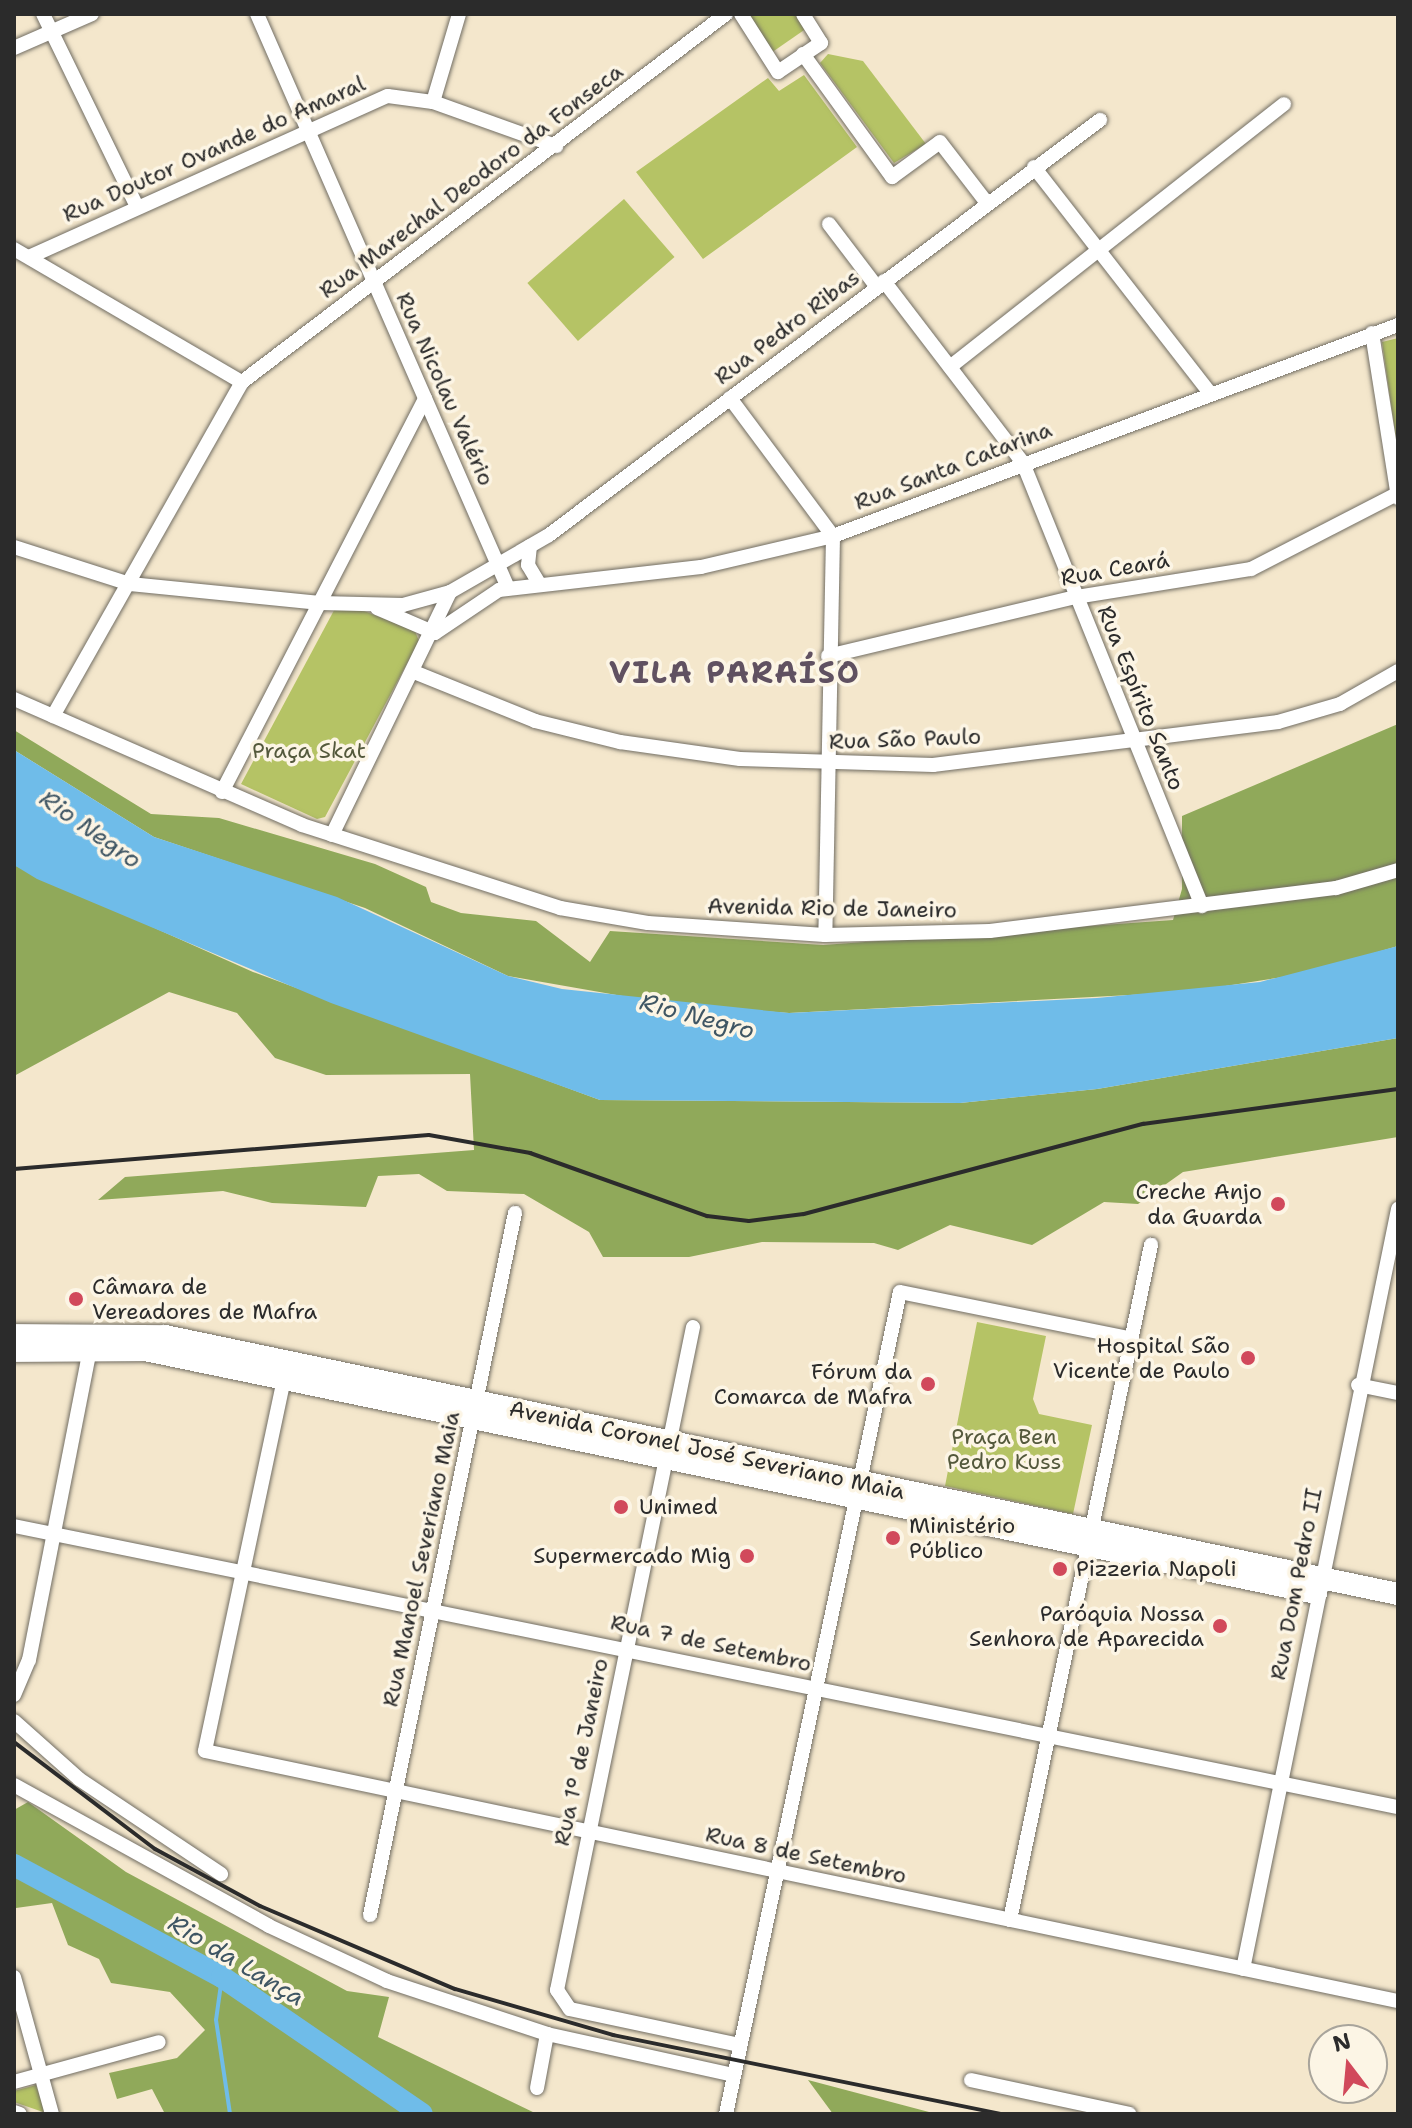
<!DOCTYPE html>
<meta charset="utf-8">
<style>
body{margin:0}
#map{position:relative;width:1412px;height:2128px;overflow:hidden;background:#f4e7cc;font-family:"Shantell Sans",sans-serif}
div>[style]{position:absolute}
.green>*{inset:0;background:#b5c365;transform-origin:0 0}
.forest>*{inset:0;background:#90a95a}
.water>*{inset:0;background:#6fbce9}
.stream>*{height:4px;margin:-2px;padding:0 2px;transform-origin:2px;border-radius:2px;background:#6fbce9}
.river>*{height:22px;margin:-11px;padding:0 11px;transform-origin:11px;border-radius:11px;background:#6fbce9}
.roads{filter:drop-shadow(0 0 2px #716d63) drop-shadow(0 0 2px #716d63)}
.street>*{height:14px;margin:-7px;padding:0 7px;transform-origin:7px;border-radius:7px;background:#fff}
.secondary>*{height:22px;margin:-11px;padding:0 11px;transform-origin:11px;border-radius:11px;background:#fff}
.rail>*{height:4px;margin:-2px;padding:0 2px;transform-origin:2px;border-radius:2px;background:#2b2b2b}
.dots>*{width:22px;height:22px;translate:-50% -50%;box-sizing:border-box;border:4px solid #fcf5e5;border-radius:50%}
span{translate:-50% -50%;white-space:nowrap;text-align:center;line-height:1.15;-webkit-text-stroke:7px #fcf5e5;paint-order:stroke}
.street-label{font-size:22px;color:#2b2b2b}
.park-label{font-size:22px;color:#54593c}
.poi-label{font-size:22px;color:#2b2b2b}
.right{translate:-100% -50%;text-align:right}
.left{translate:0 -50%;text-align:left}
.water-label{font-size:24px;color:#3f5664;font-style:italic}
.district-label{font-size:30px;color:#605161;font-weight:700;letter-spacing:2px}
.frame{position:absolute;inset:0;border:16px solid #2b2b2b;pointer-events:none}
.north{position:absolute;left:1308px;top:2024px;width:80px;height:80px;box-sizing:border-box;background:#fcf5e5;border:2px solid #a8a49b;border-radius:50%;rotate:344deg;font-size:22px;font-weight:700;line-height:32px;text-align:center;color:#2b2b2b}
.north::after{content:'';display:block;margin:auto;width:28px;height:36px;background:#d1495b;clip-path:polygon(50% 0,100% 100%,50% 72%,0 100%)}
</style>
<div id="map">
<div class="green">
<i style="clip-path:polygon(745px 14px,798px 14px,807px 28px,771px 53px)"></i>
<i style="clip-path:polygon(828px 54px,863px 61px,926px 144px,894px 163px,820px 63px)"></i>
<i style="clip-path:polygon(804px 75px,857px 147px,703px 259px,636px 172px,768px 78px,779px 91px)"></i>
<i style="left:624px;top:199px;width:77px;height:128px;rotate:49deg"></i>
<i style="clip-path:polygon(1398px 338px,1398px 453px,1382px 342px)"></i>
<i style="clip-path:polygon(339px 601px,415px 631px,419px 641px,325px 817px,317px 819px,241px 784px)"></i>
<i style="clip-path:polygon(977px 1322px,1046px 1336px,1033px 1399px,1039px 1414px,1092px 1425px,1073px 1514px,945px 1486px)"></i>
<i style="clip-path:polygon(36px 2085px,44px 2110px,43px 2112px,14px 2102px,14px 2091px)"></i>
</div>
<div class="forest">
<i style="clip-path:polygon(1398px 724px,1398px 946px,1303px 974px,1187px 992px,789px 1013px,668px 1004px,508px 976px,365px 908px,154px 837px,14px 750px,14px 730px,151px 814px,219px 818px,375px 864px,426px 887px,431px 902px,461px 913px,536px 921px,590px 962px,610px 931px,823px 945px,1173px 920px,1182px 889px,1182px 816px)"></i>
<i style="clip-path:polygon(14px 865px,253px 972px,600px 1100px,960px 1103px,1097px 1089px,1398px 1038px,1398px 1137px,1183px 1172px,1138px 1204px,1104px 1202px,1032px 1245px,950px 1225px,898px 1250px,874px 1243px,762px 1242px,689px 1257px,603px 1257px,589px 1232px,524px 1194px,447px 1191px,419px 1174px,378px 1176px,366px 1207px,272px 1203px,223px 1191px,98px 1200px,125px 1177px,474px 1150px,470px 1074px,326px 1075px,275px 1058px,237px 1013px,169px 992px,14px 1076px)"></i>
<i style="clip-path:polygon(28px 1802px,126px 1872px,347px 1991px,389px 1997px,378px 2037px,537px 2114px,165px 2114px,152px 2089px,117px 2099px,109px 2073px,177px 2058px,205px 2030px,170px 1992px,111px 1983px,99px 1959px,68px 1945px,52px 1903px,16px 1908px,14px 1810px)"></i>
<i style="clip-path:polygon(808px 2080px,929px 2112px,942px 2114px,833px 2114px)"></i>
</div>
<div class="water">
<i style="clip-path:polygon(14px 750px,154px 837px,337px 897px,508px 976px,562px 989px,789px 1013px,1097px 998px,1260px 982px,1398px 946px,1398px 1038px,1097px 1089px,960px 1103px,600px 1100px,331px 1003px,37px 879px,14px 865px)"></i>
</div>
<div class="stream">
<i style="left:222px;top:1977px;width:43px;rotate:97.9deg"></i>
<i style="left:216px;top:2020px;width:95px;rotate:81.5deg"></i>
</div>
<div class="river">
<i style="left:14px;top:1865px;width:236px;rotate:28.3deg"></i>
<i style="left:222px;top:1977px;width:242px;rotate:34.4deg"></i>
</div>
<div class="roads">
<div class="street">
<i style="left:43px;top:14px;width:212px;rotate:64deg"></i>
<i style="left:257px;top:14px;width:626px;rotate:66.38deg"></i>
<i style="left:741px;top:14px;width:69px;rotate:57.5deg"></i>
<i style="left:778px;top:72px;width:52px;rotate:-34deg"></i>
<i style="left:821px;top:43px;width:34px;rotate:-122deg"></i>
<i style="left:14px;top:48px;width:85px;rotate:-23.6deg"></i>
<i style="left:803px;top:54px;width:152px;rotate:54.1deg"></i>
<i style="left:892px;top:177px;width:59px;rotate:-36.1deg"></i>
<i style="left:940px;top:142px;width:77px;rotate:52.4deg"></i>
<i style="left:433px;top:102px;width:92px;rotate:-73.5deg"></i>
<i style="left:1034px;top:167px;width:286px;rotate:52.1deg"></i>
<i style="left:829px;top:224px;width:79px;rotate:52.7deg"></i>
<i style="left:14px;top:249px;width:264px;rotate:30.3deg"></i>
<i style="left:29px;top:257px;width:393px;rotate:-24.2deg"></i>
<i style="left:388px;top:96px;width:45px;rotate:7.6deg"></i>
<i style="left:433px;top:102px;width:131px;rotate:19.7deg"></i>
<i style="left:884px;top:281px;width:229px;rotate:52.6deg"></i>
<i style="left:1023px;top:463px;width:478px;rotate:68deg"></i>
<i style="left:1372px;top:333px;width:167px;rotate:81deg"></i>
<i style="left:950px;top:367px;width:425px;rotate:-38.2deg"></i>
<i style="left:730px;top:398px;width:172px;rotate:53.3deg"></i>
<i style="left:833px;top:536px;width:399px;rotate:91.1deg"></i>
<i style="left:530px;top:546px;width:19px;rotate:96deg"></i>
<i style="left:528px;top:565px;width:21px;rotate:59deg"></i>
<i style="left:14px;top:547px;width:122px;rotate:17.7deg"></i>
<i style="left:130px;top:584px;width:191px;rotate:5.7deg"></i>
<i style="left:320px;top:603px;width:83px;rotate:1.4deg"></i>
<i style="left:403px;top:605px;width:49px;rotate:-15.5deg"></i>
<i style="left:450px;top:592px;width:114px;rotate:-29.9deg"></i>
<i style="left:549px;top:535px;width:690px;rotate:-36.99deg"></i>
<i style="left:377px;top:608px;width:63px;rotate:23.3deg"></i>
<i style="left:435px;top:633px;width:77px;rotate:-33.9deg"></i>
<i style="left:499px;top:590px;width:203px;rotate:-6.5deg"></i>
<i style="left:701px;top:567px;width:136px;rotate:-13.2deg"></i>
<i style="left:833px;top:536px;width:603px;rotate:-20.48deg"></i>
<i style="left:828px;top:656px;width:255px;rotate:-13.4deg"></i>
<i style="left:1076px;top:597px;width:177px;rotate:-9.1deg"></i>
<i style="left:1251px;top:569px;width:164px;rotate:-27.2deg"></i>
<i style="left:414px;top:672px;width:131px;rotate:22deg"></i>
<i style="left:535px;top:721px;width:88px;rotate:13.9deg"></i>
<i style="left:620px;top:742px;width:121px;rotate:8.1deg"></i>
<i style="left:740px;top:759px;width:193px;rotate:1.8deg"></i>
<i style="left:933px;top:765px;width:348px;rotate:-7.1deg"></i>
<i style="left:1278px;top:722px;width:65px;rotate:-16.2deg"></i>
<i style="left:1340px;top:704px;width:67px;rotate:-29.6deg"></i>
<i style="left:14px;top:699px;width:314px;rotate:23.6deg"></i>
<i style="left:302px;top:825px;width:271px;rotate:17.8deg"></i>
<i style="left:560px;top:908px;width:89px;rotate:9.7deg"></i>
<i style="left:648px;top:923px;width:177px;rotate:3.9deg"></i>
<i style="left:825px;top:935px;width:165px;rotate:-1.4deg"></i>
<i style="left:990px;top:931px;width:349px;rotate:-7.1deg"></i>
<i style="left:1336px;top:888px;width:65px;rotate:-16.2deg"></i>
<i style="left:53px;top:716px;width:384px;rotate:-60.5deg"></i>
<i style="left:242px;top:382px;width:608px;rotate:-37.25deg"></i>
<i style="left:222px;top:792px;width:443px;rotate:-62.7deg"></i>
<i style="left:332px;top:835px;width:270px;rotate:-64.1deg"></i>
<i style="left:693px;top:1327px;width:677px;rotate:101.59deg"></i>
<i style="left:557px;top:1990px;width:23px;rotate:56deg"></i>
<i style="left:570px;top:2009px;width:174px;rotate:12deg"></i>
<i style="left:284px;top:1379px;width:380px;rotate:102deg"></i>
<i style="left:205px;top:1751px;width:1219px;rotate:11.84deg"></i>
<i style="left:1358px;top:1385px;width:41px;rotate:11.3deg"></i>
<i style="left:14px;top:1526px;width:1412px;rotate:11.48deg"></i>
<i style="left:14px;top:1695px;width:38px;rotate:-67deg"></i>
<i style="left:29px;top:1660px;width:318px;rotate:-78.9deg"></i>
<i style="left:14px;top:1721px;width:87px;rotate:41.7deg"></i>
<i style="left:79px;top:1779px;width:171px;rotate:33.8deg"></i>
<i style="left:14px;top:1785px;width:291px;rotate:28.9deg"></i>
<i style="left:269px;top:1926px;width:130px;rotate:25deg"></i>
<i style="left:387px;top:1981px;width:169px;rotate:18.3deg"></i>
<i style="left:547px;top:2034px;width:191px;rotate:12.4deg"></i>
<i style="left:370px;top:1915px;width:717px;rotate:-78.33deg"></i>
<i style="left:1010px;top:1920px;width:690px;rotate:-78.2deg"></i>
<i style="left:1243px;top:1969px;width:776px;rotate:-78.47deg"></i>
<i style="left:14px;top:1977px;width:142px;rotate:74.5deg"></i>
<i style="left:971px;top:2080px;width:162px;rotate:12.1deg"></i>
<i style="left:14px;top:2082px;width:150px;rotate:-15.4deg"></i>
<i style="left:537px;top:2088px;width:55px;rotate:-79.5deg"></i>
<i style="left:14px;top:2112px;width:6px;rotate:18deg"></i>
<i style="left:726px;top:2114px;width:840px;rotate:-78.05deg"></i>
<i style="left:900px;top:1292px;width:234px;rotate:11.4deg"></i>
</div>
<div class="secondary">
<i style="left:14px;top:1335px;width:151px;rotate:0.4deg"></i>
<i style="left:165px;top:1336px;width:1260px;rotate:11.82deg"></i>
<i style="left:14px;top:1351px;width:131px;rotate:-0.4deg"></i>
<i style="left:145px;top:1350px;width:1196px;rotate:11.72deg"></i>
</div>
</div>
<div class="rail">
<i style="left:14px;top:1169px;width:416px;rotate:-4.7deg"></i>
<i style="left:429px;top:1135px;width:103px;rotate:10.1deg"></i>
<i style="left:530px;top:1153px;width:188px;rotate:19.6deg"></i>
<i style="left:707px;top:1216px;width:42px;rotate:6.8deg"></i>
<i style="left:749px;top:1221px;width:55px;rotate:-7.3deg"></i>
<i style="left:804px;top:1214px;width:351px;rotate:-14.9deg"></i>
<i style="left:1143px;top:1124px;width:257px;rotate:-7.8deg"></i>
<i style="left:14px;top:1742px;width:177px;rotate:37.2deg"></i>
<i style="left:155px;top:1849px;width:119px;rotate:28.5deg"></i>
<i style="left:260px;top:1906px;width:212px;rotate:23.1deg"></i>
<i style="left:455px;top:1989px;width:165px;rotate:16.2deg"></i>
<i style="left:613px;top:2035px;width:396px;rotate:11.5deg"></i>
</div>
<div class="dots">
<i style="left:1278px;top:1204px;background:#d1495b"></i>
<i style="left:76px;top:1299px;background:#d1495b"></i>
<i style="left:1248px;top:1358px;background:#d1495b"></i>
<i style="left:928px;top:1384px;background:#d1495b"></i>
<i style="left:621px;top:1507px;background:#d1495b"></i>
<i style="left:893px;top:1538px;background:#d1495b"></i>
<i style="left:747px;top:1556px;background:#d1495b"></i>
<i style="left:1060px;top:1569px;background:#d1495b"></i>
<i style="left:1220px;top:1626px;background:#d1495b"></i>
</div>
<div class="street-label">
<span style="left:214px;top:149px;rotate:-24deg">Rua Doutor Ovande do Amaral</span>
<span style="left:471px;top:181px;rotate:-37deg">Rua Marechal Deodoro da Fonseca</span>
<span style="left:787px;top:327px;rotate:-37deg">Rua Pedro Ribas</span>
<span style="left:445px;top:389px;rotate:66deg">Rua Nicolau Valério</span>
<span style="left:953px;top:466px;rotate:-21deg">Rua Santa Catarina</span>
<span style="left:1115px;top:569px;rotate:-10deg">Rua Ceará</span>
<span style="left:1141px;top:698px;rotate:68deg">Rua Espírito Santo</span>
<span style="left:905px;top:739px;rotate:-2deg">Rua São Paulo</span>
<span style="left:832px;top:908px;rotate:1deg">Avenida Rio de Janeiro</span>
<span style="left:707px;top:1450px;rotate:12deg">Avenida Coronel José Severiano Maia</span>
<span style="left:421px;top:1559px;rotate:-78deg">Rua Manoel Severiano Maia</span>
<span style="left:1296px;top:1584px;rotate:-79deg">Rua Dom Pedro II</span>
<span style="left:711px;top:1643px;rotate:12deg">Rua 7 de Setembro</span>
<span style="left:581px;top:1752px;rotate:-78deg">Rua 1º de Janeiro</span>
<span style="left:806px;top:1855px;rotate:12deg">Rua 8 de Setembro</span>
</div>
<div class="park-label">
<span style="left:309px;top:751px">Praça Skat</span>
<span style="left:1004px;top:1449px">Praça Ben<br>Pedro Kuss</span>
</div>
<div class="poi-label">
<span class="right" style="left:1262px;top:1204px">Creche Anjo<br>da Guarda</span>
<span class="left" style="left:92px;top:1299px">Câmara de<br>Vereadores de Mafra</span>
<span class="right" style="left:1230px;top:1358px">Hospital São<br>Vicente de Paulo</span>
<span class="right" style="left:912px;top:1384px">Fórum da<br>Comarca de Mafra</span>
<span class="left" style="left:639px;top:1507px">Unimed</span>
<span class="left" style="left:909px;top:1538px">Ministério<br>Público</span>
<span class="right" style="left:731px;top:1556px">Supermercado Mig</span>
<span class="left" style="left:1076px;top:1569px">Pizzeria Napoli</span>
<span class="right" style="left:1204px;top:1626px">Paróquia Nossa<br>Senhora de Aparecida</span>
</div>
<div class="water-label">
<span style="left:90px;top:830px;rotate:35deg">Rio Negro</span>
<span style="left:697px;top:1017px;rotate:15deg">Rio Negro</span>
<span style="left:236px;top:1961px;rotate:31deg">Rio da Lança</span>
</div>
<div class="district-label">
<span style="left:735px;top:673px">VILA PARAÍSO</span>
</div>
<div class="frame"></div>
<div class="north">N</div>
</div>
